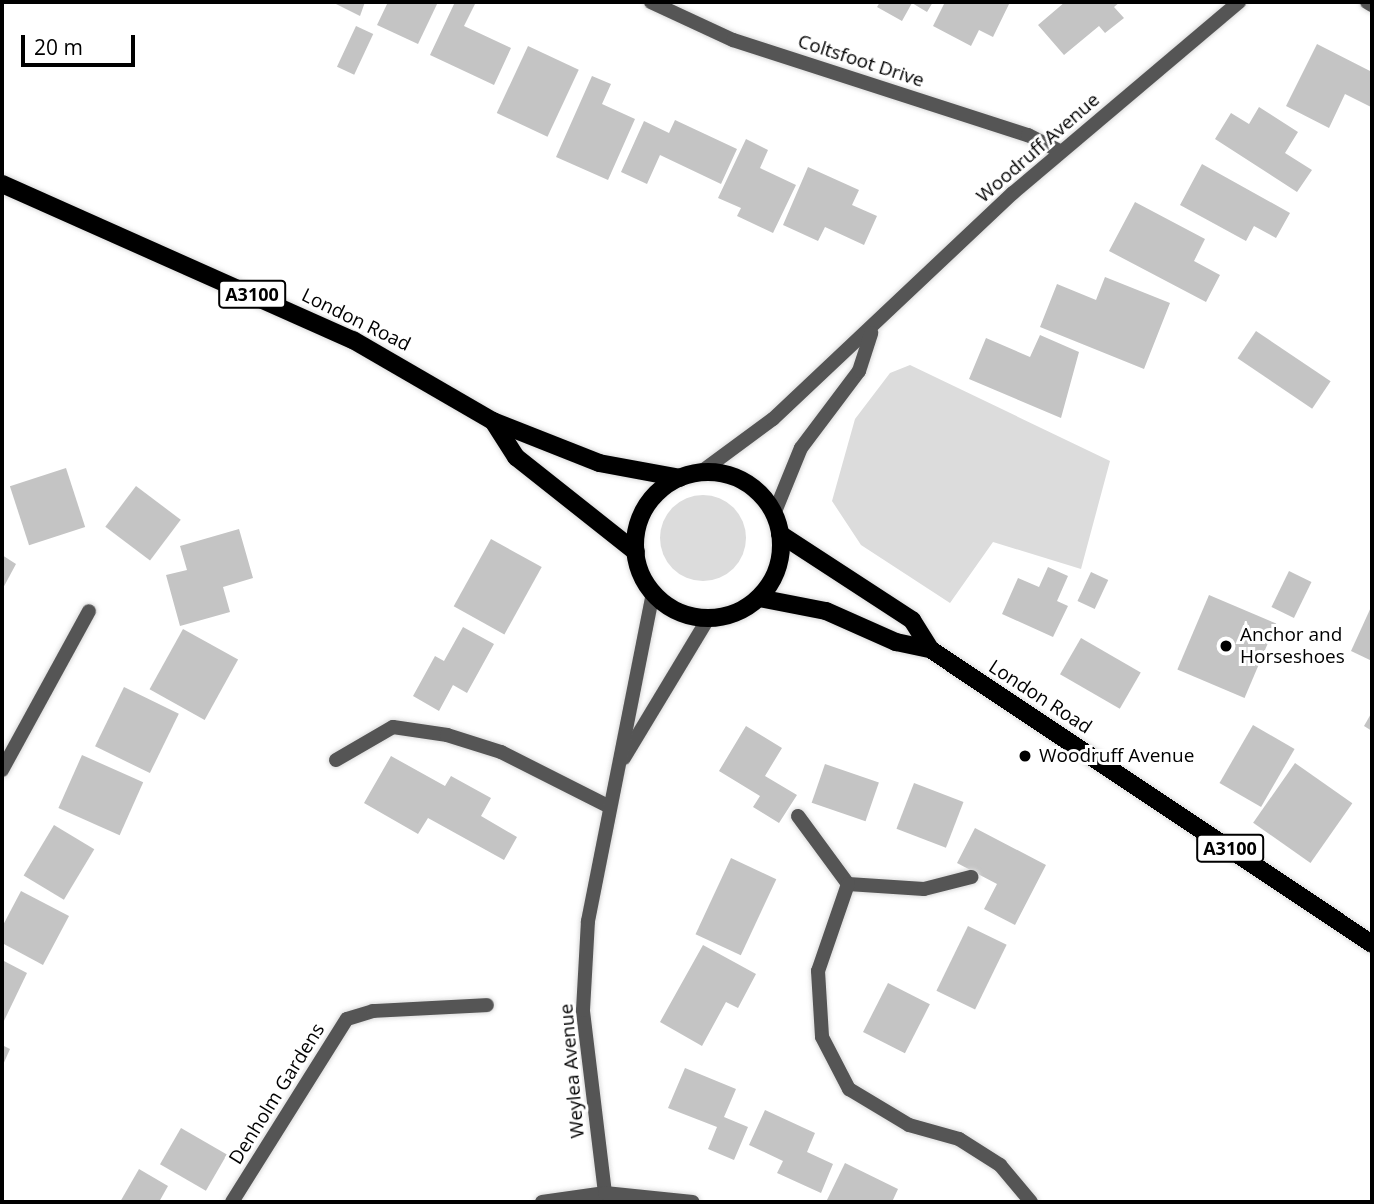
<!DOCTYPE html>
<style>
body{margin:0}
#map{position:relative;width:1374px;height:1204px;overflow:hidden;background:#fff;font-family:"Open Sans",sans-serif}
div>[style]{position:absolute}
.green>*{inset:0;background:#dcdcdc}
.round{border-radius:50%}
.building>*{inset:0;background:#c4c4c4;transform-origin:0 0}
.roads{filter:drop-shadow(0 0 2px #dbdbdb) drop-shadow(0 0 2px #dbdbdb)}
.service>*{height:14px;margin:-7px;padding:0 7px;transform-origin:7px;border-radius:7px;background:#555}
.minor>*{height:14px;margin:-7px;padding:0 7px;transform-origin:7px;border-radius:7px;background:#555}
.primary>*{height:18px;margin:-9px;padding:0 9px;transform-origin:9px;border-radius:9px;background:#000}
.primary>.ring{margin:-9px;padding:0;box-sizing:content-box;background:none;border:18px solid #000;border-radius:50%}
.dots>*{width:19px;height:19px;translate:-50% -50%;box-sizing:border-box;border:4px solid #fff;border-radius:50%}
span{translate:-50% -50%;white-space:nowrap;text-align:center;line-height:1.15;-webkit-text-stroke:6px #fff;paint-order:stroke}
.shield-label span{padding:2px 5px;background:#fff;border:2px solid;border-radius:5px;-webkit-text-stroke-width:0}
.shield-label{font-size:18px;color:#000;font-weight:700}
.street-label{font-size:19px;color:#000}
.poi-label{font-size:19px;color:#000}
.left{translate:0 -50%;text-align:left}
.frame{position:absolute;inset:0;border:4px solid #000;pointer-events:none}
.scale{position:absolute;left:21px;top:35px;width:114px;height:32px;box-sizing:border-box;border:4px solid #000;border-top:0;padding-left:9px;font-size:21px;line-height:24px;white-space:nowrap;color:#000;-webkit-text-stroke:5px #fff;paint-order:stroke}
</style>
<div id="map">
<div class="green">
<i style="clip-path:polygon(910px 365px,1110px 461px,1081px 569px,993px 542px,950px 603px,861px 545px,832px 501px,855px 419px,890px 373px)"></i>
<i class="round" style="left:660px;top:495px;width:86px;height:86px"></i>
</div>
<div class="building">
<i style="clip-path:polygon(332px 2px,365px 2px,360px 16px)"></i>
<i style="clip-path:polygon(388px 2px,438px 2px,418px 44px,377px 25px)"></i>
<i style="clip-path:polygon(455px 2px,476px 2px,464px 26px,511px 48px,494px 85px,430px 55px)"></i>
<i style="clip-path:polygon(880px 2px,933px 2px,927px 12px,912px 3px,902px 21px,877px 7px)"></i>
<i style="clip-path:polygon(945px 2px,1010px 2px,993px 37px,979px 30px,971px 46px,933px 26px)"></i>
<i style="clip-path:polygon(1065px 2px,1120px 2px,1114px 7px,1124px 18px,1105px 33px,1099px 26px,1064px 55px,1038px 25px)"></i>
<i style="left:356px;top:26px;width:19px;height:45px;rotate:25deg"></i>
<i style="clip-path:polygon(1317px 44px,1372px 72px,1371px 107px,1345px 94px,1329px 128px,1286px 106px)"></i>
<i style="left:528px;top:46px;width:56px;height:74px;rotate:25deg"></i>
<i style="clip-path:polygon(592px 76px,611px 84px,602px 104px,635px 119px,608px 180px,556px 157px)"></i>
<i style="clip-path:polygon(1259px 107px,1298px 132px,1285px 153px,1312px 170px,1297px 192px,1215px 139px,1231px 113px,1249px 124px)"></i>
<i style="clip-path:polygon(675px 120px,737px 149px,721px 184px,660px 155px,647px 184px,621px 172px,644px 121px,669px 133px)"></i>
<i style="clip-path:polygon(746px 139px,768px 150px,760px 168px,796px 185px,773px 233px,737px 216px,741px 208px,718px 198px)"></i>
<i style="clip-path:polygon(1202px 164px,1290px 213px,1276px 238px,1254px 226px,1246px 241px,1180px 205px)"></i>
<i style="clip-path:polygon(808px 167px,859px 190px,852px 205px,877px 216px,864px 245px,825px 227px,818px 241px,783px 225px)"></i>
<i style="clip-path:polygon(1135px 202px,1205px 239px,1194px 261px,1220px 275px,1206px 302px,1109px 251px)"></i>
<i style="clip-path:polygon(1105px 277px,1170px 303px,1144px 369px,1040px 327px,1057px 284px,1096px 300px)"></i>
<i style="left:1256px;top:331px;width:90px;height:33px;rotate:34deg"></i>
<i style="clip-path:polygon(1040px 335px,1079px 352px,1061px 418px,969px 379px,986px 338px,1030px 357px)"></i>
<i style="left:66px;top:468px;width:62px;height:59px;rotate:72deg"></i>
<i style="left:136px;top:486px;width:56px;height:51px;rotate:37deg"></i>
<i style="clip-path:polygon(239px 529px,253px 578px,223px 587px,230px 612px,180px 626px,166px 575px,187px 570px,180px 546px)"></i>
<i style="left:491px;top:539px;width:58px;height:77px;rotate:29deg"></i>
<i style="clip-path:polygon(2px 555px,16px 564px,2px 590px)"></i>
<i style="clip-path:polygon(1048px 567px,1068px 576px,1057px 601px,1068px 606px,1053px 637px,1002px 614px,1018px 578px,1039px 587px)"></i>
<i style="left:1289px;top:571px;width:25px;height:40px;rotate:26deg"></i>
<i style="left:1091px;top:572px;width:19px;height:32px;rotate:25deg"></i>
<i style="left:1209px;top:595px;width:73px;height:81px;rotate:23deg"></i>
<i style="clip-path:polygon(1372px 605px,1372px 661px,1351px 651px)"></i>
<i style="clip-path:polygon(463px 627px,494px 644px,467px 693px,453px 685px,439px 711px,413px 696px,435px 656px,444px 661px)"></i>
<i style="left:183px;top:629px;width:63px;height:69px;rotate:29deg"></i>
<i style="left:1081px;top:638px;width:69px;height:42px;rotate:30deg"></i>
<i style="left:124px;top:687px;width:61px;height:66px;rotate:26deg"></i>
<i style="clip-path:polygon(1372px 712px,1372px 731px,1364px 726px)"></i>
<i style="left:1253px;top:725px;width:48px;height:67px;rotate:30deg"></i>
<i style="clip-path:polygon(746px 726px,782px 748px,765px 776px,797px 795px,779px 823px,753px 807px,760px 796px,719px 771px)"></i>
<i style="left:82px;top:755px;width:67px;height:58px;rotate:24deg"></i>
<i style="clip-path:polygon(391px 756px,445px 786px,451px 776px,491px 798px,481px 816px,517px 837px,504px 860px,428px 818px,418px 834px,364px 803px)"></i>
<i style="left:1295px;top:763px;width:70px;height:73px;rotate:35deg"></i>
<i style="left:825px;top:764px;width:57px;height:41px;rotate:19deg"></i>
<i style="left:914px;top:783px;width:53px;height:49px;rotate:21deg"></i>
<i style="left:54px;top:825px;width:47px;height:59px;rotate:31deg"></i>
<i style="clip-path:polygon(975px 828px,1046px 865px,1015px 925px,984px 909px,997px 884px,957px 863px)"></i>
<i style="left:731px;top:858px;width:50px;height:84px;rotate:25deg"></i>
<i style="clip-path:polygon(21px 891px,69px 916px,43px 965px,2px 943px,2px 927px)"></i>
<i style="left:968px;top:926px;width:43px;height:72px;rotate:26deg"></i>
<i style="clip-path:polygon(703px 945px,756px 974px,738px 1008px,726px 1002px,702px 1046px,660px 1022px)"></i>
<i style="clip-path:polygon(2px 960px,27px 973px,2px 1025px)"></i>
<i style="left:888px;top:983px;width:47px;height:55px;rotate:27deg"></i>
<i style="clip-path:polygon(2px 1045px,10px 1049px,2px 1067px)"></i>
<i style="clip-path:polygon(685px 1068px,736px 1089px,724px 1117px,748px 1127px,734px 1160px,708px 1149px,717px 1127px,668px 1108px)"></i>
<i style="clip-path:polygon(765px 1110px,815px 1133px,807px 1152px,833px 1164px,821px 1193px,777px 1173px,783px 1161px,749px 1145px)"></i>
<i style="left:181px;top:1128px;width:53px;height:42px;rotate:30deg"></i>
<i style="clip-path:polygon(845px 1163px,898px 1189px,892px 1202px,826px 1202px)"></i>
<i style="clip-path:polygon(139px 1169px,168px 1186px,159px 1202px,120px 1202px)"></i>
</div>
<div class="roads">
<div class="service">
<i style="left:1367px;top:2px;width:6px;rotate:31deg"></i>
<i style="left:798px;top:816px;width:84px;rotate:53.7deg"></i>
<i style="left:848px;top:884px;width:76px;rotate:3.8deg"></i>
<i style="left:924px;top:889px;width:49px;rotate:-14.3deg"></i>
</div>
<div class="minor">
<i style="left:651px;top:2px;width:90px;rotate:24.9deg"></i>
<i style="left:733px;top:40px;width:310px;rotate:17.9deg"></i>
<i style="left:1028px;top:135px;width:37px;rotate:27deg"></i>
<i style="left:701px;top:472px;width:89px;rotate:-36.4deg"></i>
<i style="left:773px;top:419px;width:330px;rotate:-43.3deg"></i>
<i style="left:1013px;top:193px;width:296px;rotate:-40.2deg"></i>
<i style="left:774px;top:514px;width:71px;rotate:-67.8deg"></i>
<i style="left:801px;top:448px;width:96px;rotate:-53deg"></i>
<i style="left:859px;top:371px;width:40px;rotate:-72deg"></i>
<i style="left:624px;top:758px;width:159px;rotate:-58.9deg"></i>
<i style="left:336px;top:760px;width:66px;rotate:-30.1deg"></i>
<i style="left:393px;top:727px;width:55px;rotate:8.4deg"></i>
<i style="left:447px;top:735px;width:57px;rotate:17.5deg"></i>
<i style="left:501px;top:752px;width:122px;rotate:26.8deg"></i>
<i style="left:2px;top:770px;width:181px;rotate:-61.3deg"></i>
<i style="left:848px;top:884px;width:92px;rotate:109deg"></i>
<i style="left:818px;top:971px;width:66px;rotate:86.5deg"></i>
<i style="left:822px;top:1037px;width:59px;rotate:62.6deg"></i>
<i style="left:849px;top:1089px;width:70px;rotate:31deg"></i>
<i style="left:909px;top:1125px;width:52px;rotate:15.6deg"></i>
<i style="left:959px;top:1139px;width:49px;rotate:32.4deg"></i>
<i style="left:1000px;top:1165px;width:48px;rotate:50deg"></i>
<i style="left:605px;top:1193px;width:184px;rotate:-96.9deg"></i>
<i style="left:583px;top:1010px;width:89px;rotate:-86.8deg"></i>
<i style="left:588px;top:921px;width:334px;rotate:-78.8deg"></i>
<i style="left:232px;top:1202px;width:216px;rotate:-57.9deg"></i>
<i style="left:347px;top:1019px;width:27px;rotate:-17deg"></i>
<i style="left:373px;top:1011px;width:114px;rotate:-3deg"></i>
<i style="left:542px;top:1202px;width:64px;rotate:-8.1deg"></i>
<i style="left:605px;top:1193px;width:88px;rotate:5.8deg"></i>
</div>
<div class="primary">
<i style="left:2px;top:184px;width:384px;rotate:24deg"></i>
<i style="left:353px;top:340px;width:162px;rotate:30.1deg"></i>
<i style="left:493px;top:421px;width:114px;rotate:21.6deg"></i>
<i style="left:599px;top:463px;width:82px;rotate:10.5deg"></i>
<i style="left:493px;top:421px;width:43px;rotate:57.4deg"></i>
<i style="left:516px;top:457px;width:153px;rotate:38.4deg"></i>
<i class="ring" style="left:635px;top:472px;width:128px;height:128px"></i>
<i style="left:780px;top:534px;width:158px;rotate:33.1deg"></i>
<i style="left:912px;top:620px;width:34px;rotate:58deg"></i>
<i style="left:759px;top:598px;width:68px;rotate:11deg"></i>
<i style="left:826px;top:611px;width:77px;rotate:23.9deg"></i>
<i style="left:896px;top:642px;width:35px;rotate:12deg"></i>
<i style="left:930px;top:649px;width:531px;rotate:33.72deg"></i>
</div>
</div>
<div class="dots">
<i style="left:1226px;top:646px;background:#000"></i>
<i style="left:1025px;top:756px;background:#000"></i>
</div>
<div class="shield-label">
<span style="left:252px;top:294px">A3100</span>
<span style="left:1230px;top:848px">A3100</span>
</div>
<div class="street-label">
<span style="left:861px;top:61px;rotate:18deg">Coltsfoot Drive</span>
<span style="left:1038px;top:148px;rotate:-41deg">Woodruff Avenue</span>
<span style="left:356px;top:320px;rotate:26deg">London Road</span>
<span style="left:1040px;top:697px;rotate:33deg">London Road</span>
<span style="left:572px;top:1071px;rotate:-95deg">Weylea Avenue</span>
<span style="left:277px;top:1094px;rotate:-58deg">Denholm Gardens</span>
</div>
<div class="poi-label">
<span class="left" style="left:1240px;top:646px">Anchor and<br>Horseshoes</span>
<span class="left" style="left:1039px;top:756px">Woodruff Avenue</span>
</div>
<div class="frame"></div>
<div class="scale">20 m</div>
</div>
